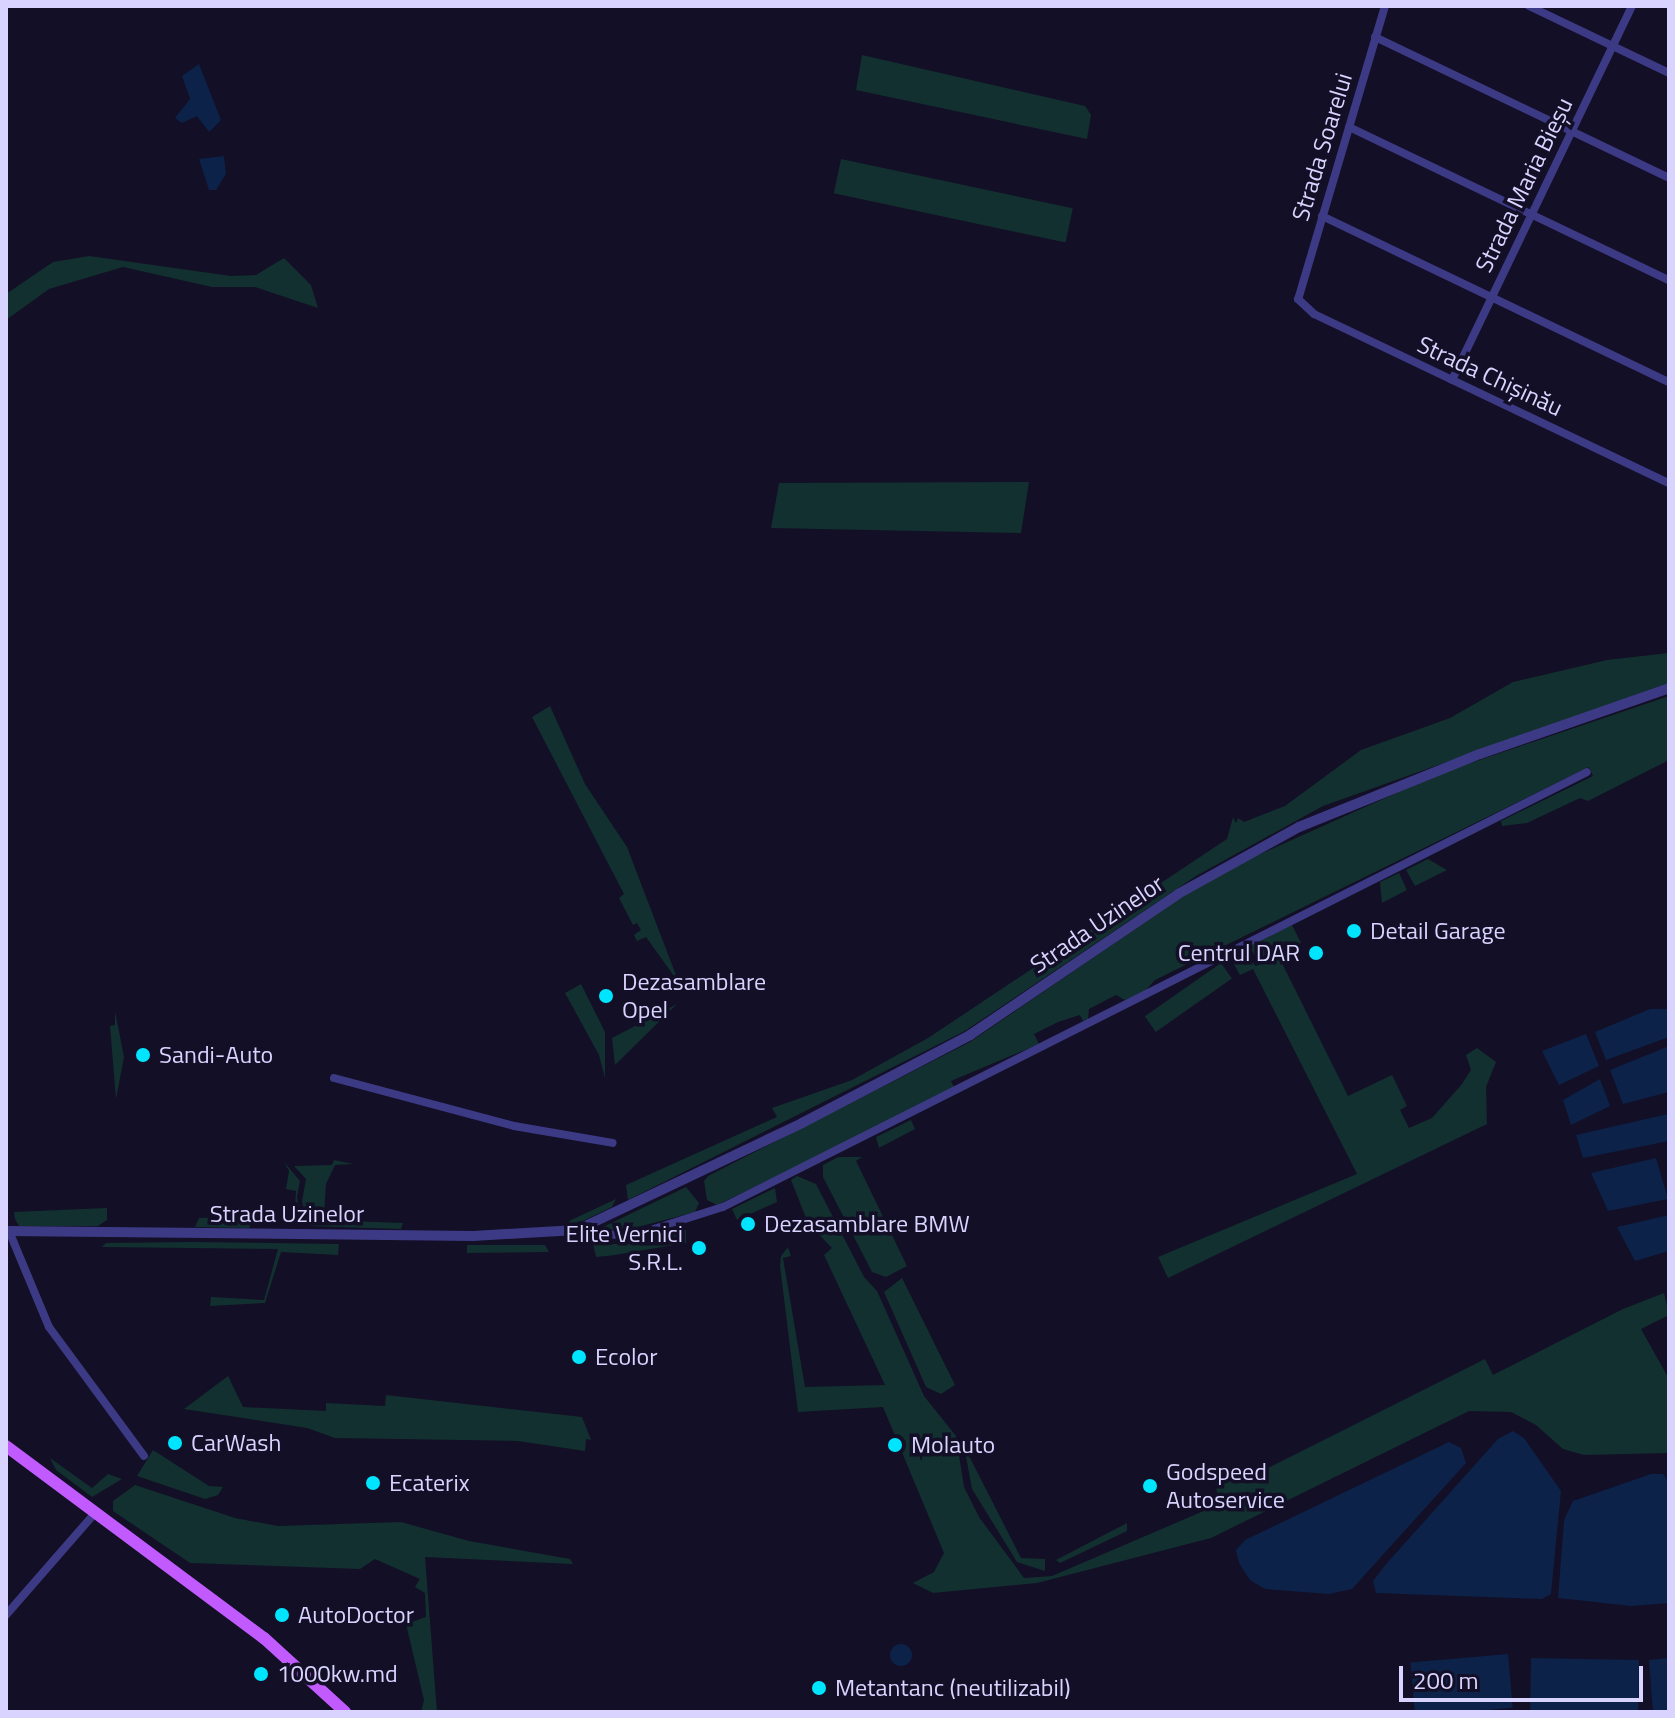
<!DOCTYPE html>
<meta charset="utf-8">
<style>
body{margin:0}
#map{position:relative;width:1675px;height:1718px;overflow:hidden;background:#130f26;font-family:"Titillium Web",sans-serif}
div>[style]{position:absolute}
.green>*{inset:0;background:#12302f;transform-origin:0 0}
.water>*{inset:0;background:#0c2248;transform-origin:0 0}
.round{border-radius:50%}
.minor>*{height:8px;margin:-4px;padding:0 4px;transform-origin:4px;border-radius:4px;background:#3d3a85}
.tertiary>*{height:10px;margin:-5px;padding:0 5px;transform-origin:5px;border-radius:5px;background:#3d3a85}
.primary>*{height:12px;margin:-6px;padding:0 6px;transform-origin:6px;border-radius:6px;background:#c25bff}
.dots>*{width:22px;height:22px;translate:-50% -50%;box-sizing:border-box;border:4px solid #130f26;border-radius:50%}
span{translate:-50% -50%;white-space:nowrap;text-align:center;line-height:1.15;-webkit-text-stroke:7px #130f26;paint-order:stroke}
.street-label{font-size:24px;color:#d9d4ff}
.poi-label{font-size:24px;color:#d9d4ff}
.left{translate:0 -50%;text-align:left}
.right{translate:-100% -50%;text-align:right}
.frame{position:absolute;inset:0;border:8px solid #d9d4ff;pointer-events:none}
.scale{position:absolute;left:1399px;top:1666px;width:244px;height:36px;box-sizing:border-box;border:4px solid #d9d4ff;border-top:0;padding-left:10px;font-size:24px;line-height:28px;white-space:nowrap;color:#d9d4ff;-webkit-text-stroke:6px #130f26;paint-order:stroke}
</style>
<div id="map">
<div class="green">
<i style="clip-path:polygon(862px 55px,1085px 106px,1091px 115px,1087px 139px,856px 90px)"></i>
<i style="left:841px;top:159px;width:237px;height:35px;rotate:12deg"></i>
<i style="clip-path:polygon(89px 256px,231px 276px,256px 275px,284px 258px,311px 285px,318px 308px,255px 287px,212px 287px,123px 267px,49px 289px,6px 320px,6px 294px,53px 262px)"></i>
<i style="clip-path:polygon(1029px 482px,1021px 533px,771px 528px,779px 483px)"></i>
<i style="clip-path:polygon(1669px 653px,1669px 683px,1323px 806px,1196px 876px,965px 1031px,628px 1200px,626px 1185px,777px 1117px,772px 1108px,852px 1080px,928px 1038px,1227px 839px,1233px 817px,1236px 823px,1238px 818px,1244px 822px,1285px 806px,1361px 750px,1450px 718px,1513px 682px,1607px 660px)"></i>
<i style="clip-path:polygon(1669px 696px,1669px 760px,1588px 801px,1580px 798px,1527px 823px,1502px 826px,1501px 821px,1593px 776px,1589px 767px,1155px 980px,1145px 991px,1125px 1000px,1116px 995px,1089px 1009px,1088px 1019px,1083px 1021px,1080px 1015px,1058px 1022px,1034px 1034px,1039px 1044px,951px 1081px,954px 1087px,845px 1143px,717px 1205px,707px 1200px,704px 1181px,708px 1176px,970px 1042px,1194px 889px,1247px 860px,1441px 773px)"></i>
<i style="clip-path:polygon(550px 706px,585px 784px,627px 847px,679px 983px,646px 937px,637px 941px,634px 935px,641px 930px,637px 923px,633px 925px,619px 898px,624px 894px,532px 717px)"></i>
<i style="clip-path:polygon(1428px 859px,1447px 870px,1415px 886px,1406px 870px)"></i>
<i style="clip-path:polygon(1399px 873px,1407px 890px,1382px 903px,1380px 882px)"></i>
<i style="clip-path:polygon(1292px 925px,1301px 943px,1278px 955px,1348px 1096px,1392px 1075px,1407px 1106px,1400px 1110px,1409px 1128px,1432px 1118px,1462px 1084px,1471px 1070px,1466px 1055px,1477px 1048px,1496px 1062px,1486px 1087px,1487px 1124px,1168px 1278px,1158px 1257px,1357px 1174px,1253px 969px,1240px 975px,1231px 959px,1241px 951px,1256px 966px,1260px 964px,1249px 946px)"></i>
<i style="left:1221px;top:963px;width:19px;height:93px;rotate:55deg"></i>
<i style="clip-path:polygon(581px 984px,605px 1032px,605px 1078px,599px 1055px,565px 993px)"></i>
<i style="clip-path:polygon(677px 1004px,615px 1065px,612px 1038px)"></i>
<i style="clip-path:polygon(115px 1011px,124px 1057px,116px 1099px,110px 1026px,115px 1025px)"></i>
<i style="clip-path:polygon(911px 1120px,915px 1129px,879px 1148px,876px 1137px)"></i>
<i style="clip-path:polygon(838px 1157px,862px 1157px,856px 1161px,907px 1266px,886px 1277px,872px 1272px,823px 1177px,823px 1165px)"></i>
<i style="clip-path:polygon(334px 1160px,353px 1164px,335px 1165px,326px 1184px,324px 1214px,351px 1221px,403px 1223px,401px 1229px,308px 1226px,302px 1201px,306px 1179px,294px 1166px,332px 1165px)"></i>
<i style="clip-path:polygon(284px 1162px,300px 1181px,297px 1197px,302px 1225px,294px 1224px,296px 1191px,286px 1189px,289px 1171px)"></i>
<i style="clip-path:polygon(797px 1176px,816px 1184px,864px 1277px,877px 1291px,924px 1396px,956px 1436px,964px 1487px,979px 1517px,1024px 1578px,1052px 1576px,1206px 1510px,1218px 1498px,1215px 1481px,1232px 1473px,1242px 1481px,1485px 1359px,1493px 1375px,1623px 1309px,1664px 1293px,1669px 1315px,1641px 1329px,1669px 1379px,1669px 1453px,1584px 1455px,1563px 1449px,1536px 1425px,1511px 1412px,1469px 1411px,1211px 1538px,1037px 1583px,933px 1593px,913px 1583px,934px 1572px,944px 1553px,883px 1407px,798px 1412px,780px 1266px,781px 1256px,788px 1247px,791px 1256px,783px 1258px,805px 1387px,885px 1385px,824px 1255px,832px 1248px,808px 1223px,791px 1180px)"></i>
<i style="clip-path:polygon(686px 1187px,699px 1203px,695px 1212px,619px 1232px,603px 1227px)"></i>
<i style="clip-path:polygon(775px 1188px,777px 1202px,737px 1220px,732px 1209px)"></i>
<i style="clip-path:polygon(616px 1199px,612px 1207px,570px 1227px,569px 1221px)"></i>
<i style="clip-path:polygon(107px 1208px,107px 1220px,98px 1226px,19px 1226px,15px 1219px,14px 1212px)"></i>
<i style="clip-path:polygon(199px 1218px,229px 1217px,253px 1220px,249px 1228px,195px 1227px)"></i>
<i style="clip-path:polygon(686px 1230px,686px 1243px,615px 1255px,596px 1257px,593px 1244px,627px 1244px)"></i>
<i style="clip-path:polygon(106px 1243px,193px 1242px,339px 1244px,338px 1255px,281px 1252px,265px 1303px,210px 1306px,211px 1297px,264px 1300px,278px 1249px,102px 1247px)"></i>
<i style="clip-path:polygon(467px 1245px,545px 1245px,549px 1252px,467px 1253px)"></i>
<i style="clip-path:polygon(902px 1278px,955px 1385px,941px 1394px,926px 1387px,884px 1292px)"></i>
<i style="clip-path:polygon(228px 1376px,243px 1407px,326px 1411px,326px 1403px,385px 1406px,386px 1395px,582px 1417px,591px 1440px,586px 1439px,585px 1451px,518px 1441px,335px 1438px,307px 1428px,184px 1409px)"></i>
<i style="clip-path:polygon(964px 1446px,1021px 1558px,1045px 1559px,1045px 1571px,1017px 1562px,972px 1489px)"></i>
<i style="clip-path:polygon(153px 1450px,209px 1486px,223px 1487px,218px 1495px,205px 1499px,137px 1476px)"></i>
<i style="clip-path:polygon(50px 1458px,92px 1488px,108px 1474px,122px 1479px,92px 1497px,56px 1470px)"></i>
<i style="clip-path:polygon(135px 1485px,235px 1518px,278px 1526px,401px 1522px,469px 1541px,570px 1559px,573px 1564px,425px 1557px,437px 1712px,421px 1712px,424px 1700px,406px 1624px,426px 1617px,425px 1593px,415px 1587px,420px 1579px,375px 1559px,360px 1569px,190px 1563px,113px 1511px,113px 1501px)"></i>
<i style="clip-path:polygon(1127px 1523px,1127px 1531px,1060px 1563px,1056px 1560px)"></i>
</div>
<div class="water">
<i style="clip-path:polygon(199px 64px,221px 120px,209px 132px,197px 116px,182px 123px,175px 118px,190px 99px,182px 76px)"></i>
<i style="clip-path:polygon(224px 156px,226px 174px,216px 190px,209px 190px,199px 159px)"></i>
<i style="clip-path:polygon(1650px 1009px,1668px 1009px,1669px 1037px,1606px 1060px,1595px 1032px)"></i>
<i style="clip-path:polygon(1586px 1034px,1599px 1066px,1559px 1085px,1542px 1051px)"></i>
<i style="clip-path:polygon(1669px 1046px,1669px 1092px,1623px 1104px,1610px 1070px)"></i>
<i style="clip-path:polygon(1600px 1079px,1610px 1106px,1571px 1125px,1563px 1100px)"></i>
<i style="clip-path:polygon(1668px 1114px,1669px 1141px,1583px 1158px,1576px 1135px)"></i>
<i style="clip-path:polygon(1656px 1158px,1668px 1199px,1608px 1211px,1591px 1173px)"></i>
<i style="clip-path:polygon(1669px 1215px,1669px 1251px,1635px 1261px,1617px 1227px)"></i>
<i style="clip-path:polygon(1513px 1431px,1524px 1438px,1561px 1491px,1551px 1594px,1542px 1599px,1376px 1593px,1373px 1581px,1387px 1563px,1498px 1439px)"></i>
<i style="clip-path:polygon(1449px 1442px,1461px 1448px,1466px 1463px,1352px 1589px,1329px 1594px,1265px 1589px,1250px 1580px,1239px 1563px,1236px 1550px,1245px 1540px)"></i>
<i style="clip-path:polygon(1651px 1474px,1663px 1474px,1669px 1483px,1669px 1603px,1631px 1606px,1558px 1598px,1564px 1520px,1573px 1501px)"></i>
<i class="round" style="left:890px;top:1644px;width:22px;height:22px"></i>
<i style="left:1508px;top:1654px;width:54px;height:98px;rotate:85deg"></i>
<i style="left:1531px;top:1658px;width:108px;height:54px;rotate:1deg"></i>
<i style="clip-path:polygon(1669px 1658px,1669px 1712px,1653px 1712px,1649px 1660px)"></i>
</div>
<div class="minor">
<i style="left:1385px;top:6px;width:306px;rotate:106.5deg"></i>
<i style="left:1298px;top:299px;width:22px;rotate:43deg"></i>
<i style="left:1314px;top:314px;width:393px;rotate:25.5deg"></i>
<i style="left:1529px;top:6px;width:155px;rotate:25.6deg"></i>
<i style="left:1375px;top:37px;width:326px;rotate:25.6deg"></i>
<i style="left:1349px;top:127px;width:355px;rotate:25.6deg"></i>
<i style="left:1322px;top:216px;width:385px;rotate:25.6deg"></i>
<i style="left:1452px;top:380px;width:415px;rotate:-64.3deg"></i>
<i style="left:334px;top:1078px;width:186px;rotate:14.9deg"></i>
<i style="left:514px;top:1126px;width:100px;rotate:9.7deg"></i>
<i style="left:9px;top:1231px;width:104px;rotate:67.4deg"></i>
<i style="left:49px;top:1327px;width:160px;rotate:53.6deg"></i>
<i style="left:568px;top:1234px;width:67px;rotate:0.9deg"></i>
<i style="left:635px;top:1235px;width:92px;rotate:-17.7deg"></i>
<i style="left:723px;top:1207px;width:967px;rotate:-26.72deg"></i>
<i style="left:6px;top:1615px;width:137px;rotate:-48.9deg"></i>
</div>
<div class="tertiary">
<i style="left:6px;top:1231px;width:467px;rotate:0.6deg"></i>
<i style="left:473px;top:1236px;width:104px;rotate:-3.3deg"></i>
<i style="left:577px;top:1230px;width:249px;rotate:-25.4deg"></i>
<i style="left:802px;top:1123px;width:190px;rotate:-27.6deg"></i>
<i style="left:970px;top:1035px;width:251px;rotate:-34.1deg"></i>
<i style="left:1178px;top:894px;width:138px;rotate:-29deg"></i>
<i style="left:1299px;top:827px;width:195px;rotate:-22deg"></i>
<i style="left:1480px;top:754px;width:200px;rotate:-19.2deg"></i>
</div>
<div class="primary">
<i style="left:6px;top:1446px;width:322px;rotate:36.7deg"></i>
<i style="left:264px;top:1638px;width:110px;rotate:42.4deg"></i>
</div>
<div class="dots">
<i style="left:1354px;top:931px;background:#00e5ff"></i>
<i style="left:1316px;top:953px;background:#00e5ff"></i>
<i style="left:606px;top:996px;background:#00e5ff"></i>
<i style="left:143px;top:1055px;background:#00e5ff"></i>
<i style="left:748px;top:1224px;background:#00e5ff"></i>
<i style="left:699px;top:1248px;background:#00e5ff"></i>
<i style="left:579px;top:1357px;background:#00e5ff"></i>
<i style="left:175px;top:1443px;background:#00e5ff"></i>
<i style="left:895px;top:1445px;background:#00e5ff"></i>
<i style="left:373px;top:1483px;background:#00e5ff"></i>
<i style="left:1150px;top:1486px;background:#00e5ff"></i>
<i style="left:282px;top:1615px;background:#00e5ff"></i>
<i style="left:261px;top:1674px;background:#00e5ff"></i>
<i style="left:819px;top:1688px;background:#00e5ff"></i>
</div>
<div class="street-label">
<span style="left:1322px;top:147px;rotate:-73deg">Strada Soarelui</span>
<span style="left:1524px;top:185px;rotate:-64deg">Strada Maria Bieșu</span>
<span style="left:1490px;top:376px;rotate:25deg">Strada Chișinău</span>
<span style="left:1097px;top:924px;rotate:-34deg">Strada Uzinelor</span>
<span style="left:287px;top:1214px">Strada Uzinelor</span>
</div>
<div class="poi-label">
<span class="left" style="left:1370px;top:931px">Detail Garage</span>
<span class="right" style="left:1300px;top:953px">Centrul DAR</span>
<span class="left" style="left:622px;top:996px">Dezasamblare<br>Opel</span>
<span class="left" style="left:159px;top:1055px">Sandi-Auto</span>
<span class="left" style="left:764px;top:1224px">Dezasamblare BMW</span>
<span class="right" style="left:683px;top:1248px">Elite Vernici<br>S.R.L.</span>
<span class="left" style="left:595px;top:1357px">Ecolor</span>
<span class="left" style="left:191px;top:1443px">CarWash</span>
<span class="left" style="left:911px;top:1445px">Molauto</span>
<span class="left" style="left:1166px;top:1486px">Godspeed<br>Autoservice</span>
<span class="left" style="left:389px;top:1483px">Ecaterix</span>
<span class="left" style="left:298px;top:1615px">AutoDoctor</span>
<span class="left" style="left:277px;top:1674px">1000kw.md</span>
<span class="left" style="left:835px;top:1688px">Metantanc (neutilizabil)</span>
</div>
<div class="frame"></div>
<div class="scale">200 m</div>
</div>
